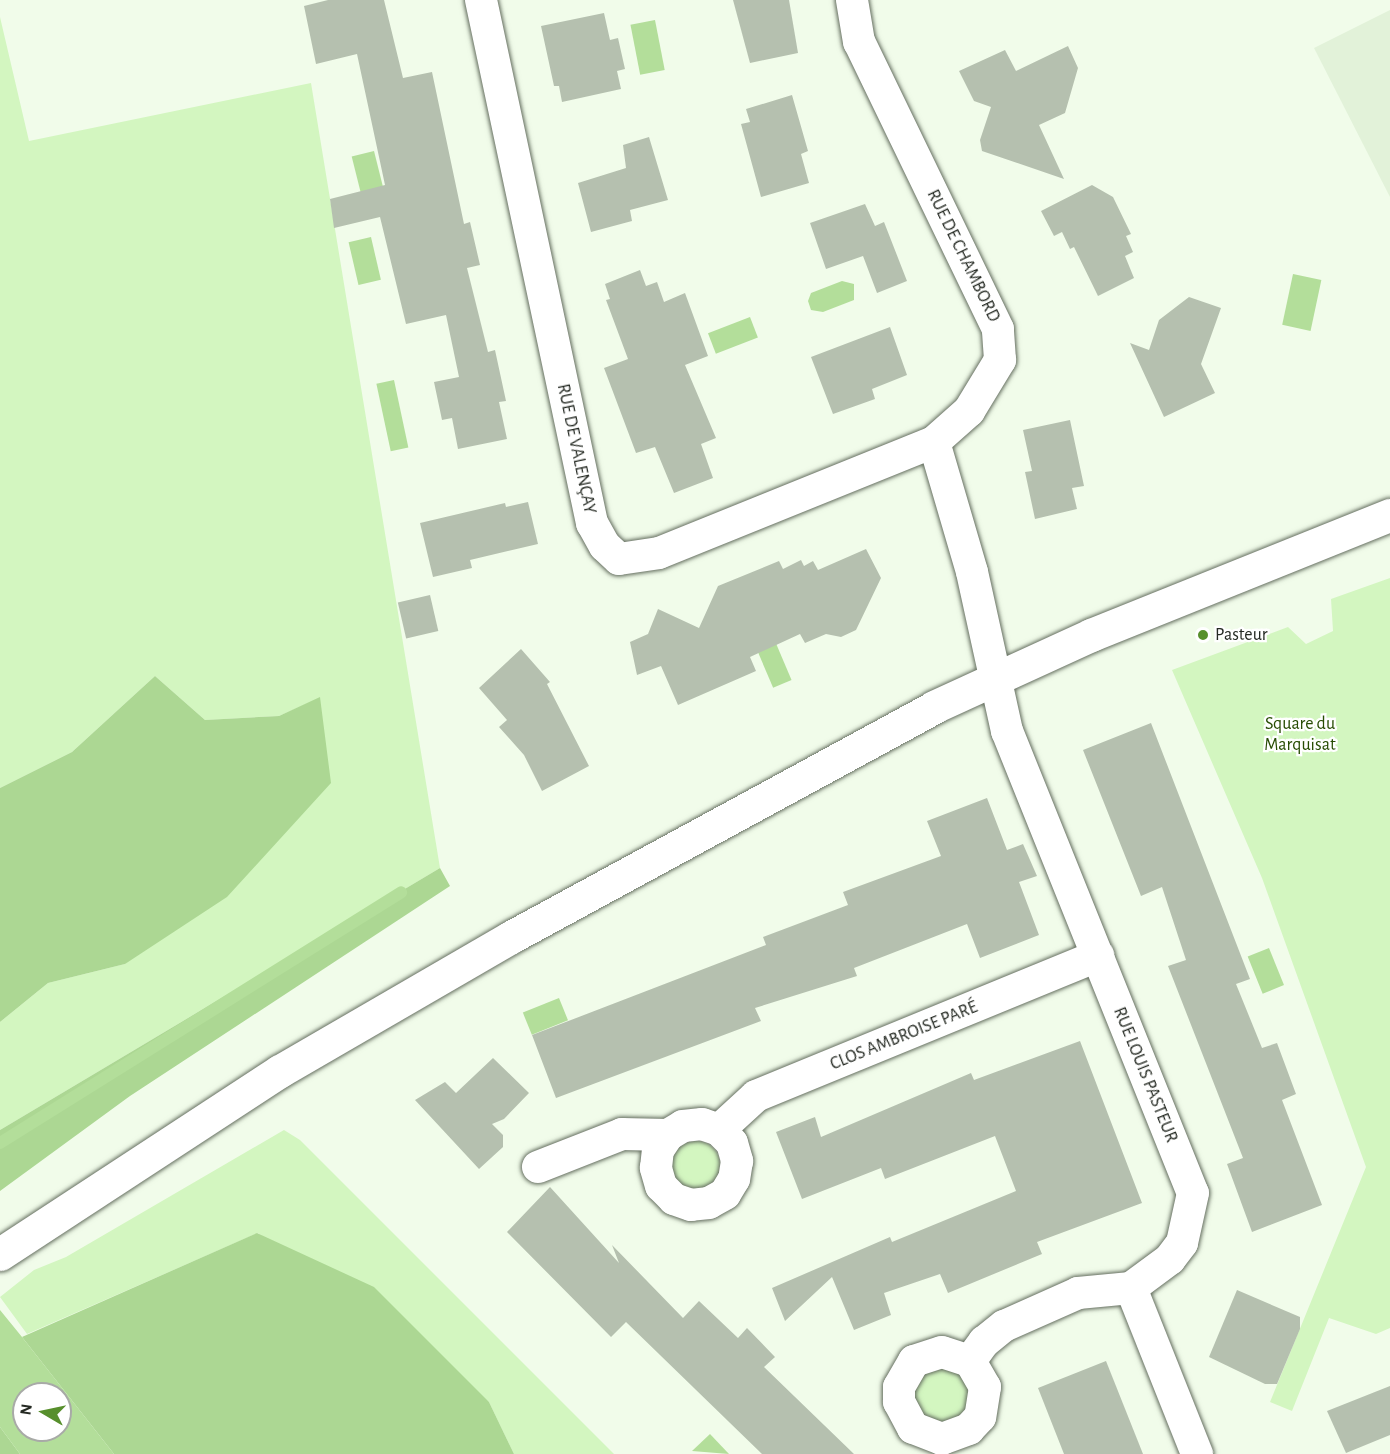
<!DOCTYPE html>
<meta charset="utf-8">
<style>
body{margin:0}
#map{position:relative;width:1390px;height:1454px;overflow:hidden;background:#f1fcea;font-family:"Alegreya Sans",sans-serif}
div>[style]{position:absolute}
.built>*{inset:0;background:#e2f2d9}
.green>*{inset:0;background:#d3f6c0}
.round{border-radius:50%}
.forest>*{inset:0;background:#acd793}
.water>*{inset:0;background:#b3de9a;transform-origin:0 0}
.stream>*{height:12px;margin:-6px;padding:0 6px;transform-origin:6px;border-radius:6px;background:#b3de9a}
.building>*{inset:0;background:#b5c0af;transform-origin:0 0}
.roads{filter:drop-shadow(0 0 2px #656f60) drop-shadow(0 0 2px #656f60)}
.minor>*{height:32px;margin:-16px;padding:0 16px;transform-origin:16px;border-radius:16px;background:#fff}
.secondary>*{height:33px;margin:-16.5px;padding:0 16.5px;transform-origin:16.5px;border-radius:16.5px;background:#fff}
.dots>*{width:16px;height:16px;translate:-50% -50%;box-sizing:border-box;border:3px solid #fff;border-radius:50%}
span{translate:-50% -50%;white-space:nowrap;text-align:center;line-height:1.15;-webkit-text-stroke:4.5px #fff;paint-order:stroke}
.street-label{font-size:18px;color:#252a23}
.poi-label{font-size:18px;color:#252a23}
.left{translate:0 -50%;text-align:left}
.park-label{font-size:18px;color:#274c03}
.north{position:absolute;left:12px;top:1382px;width:60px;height:60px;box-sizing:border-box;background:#fff;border:2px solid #a8aaa7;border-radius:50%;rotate:279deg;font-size:16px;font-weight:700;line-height:24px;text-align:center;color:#252a23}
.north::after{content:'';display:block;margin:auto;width:21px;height:27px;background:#578f2c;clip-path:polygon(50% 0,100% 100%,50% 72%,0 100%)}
</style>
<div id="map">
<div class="built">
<i style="clip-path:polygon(1390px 10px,1390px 197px,1314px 48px)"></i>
</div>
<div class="green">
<i style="clip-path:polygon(0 17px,29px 141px,311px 83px,440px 868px,0 1130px,0 1022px,48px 983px,125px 964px,320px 698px,279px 716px,205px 720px,155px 676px,72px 752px,0 788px)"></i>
<i style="clip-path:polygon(1390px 578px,1390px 1328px,1376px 1334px,1329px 1318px,1292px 1411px,1270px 1402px,1366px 1167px,1262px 878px,1172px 670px,1288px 627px,1306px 644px,1333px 631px,1331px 599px)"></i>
<i style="clip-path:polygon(284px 1130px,300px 1140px,614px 1454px,514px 1454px,489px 1402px,258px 1233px,27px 1334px,0 1297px,34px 1270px,66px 1257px)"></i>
<i class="round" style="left:672px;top:1141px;width:48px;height:48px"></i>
<i class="round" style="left:914px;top:1367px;width:56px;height:56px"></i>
</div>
<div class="forest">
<i style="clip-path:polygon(155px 676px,205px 720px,279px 716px,320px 697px,331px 783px,227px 897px,125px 964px,48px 983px,0 1022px,0 788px,72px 752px)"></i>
<i style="clip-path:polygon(440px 868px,450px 886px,130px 1096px,0 1191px,0 1130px)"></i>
<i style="clip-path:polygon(257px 1233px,374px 1287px,489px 1402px,514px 1454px,114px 1454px,22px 1337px)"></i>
<i style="clip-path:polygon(0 1427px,20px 1454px,0 1454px)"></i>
</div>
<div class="water">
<i style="left:655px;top:20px;width:51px;height:25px;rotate:79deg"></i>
<i style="left:374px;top:151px;width:50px;height:23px;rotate:76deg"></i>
<i style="left:371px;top:237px;width:44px;height:23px;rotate:77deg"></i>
<i style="left:1293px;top:274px;width:29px;height:52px;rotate:12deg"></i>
<i style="clip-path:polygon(842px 281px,854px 284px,854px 300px,823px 312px,811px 310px,808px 301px,811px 293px)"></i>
<i style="left:750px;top:317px;width:22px;height:45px;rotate:69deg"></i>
<i style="left:394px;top:380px;width:69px;height:18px;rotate:78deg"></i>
<i style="left:772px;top:634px;width:50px;height:20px;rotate:67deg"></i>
<i style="left:1269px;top:948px;width:40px;height:23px;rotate:68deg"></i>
<i style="left:559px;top:998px;width:24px;height:39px;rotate:68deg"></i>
<i style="clip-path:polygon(evenodd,0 1310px,22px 1337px,114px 1454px,20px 1454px,0 1427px,0 1310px,24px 1394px,60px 1394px,60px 1430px,24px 1430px,24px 1394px)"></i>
<i style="clip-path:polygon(710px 1434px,729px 1454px,692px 1451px)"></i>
</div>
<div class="stream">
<i style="left:0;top:1143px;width:473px;rotate:-32deg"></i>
</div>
<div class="building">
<i style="clip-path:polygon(328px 0,384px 0,403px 78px,432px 72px,464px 224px,470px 222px,480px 265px,467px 268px,488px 352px,495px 350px,506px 401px,499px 402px,507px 439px,458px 449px,452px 418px,442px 420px,434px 382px,459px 377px,446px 315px,406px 324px,380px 217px,334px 228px,330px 199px,385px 185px,357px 54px,316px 64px,304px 6px)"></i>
<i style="clip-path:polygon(733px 0,789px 0,798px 53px,750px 63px)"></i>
<i style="clip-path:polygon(604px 13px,610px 40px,618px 38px,625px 69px,617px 71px,621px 89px,562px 102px,559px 86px,554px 86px,541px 26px)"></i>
<i style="clip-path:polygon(1068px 46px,1078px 68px,1065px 113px,1039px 125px,1064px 179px,982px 151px,980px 140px,991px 107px,974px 101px,959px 71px,1005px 50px,1016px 71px)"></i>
<i style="clip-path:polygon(792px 95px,808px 151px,801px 154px,809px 183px,761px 197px,741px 124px,750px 122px,746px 109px)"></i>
<i style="clip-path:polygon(649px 137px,668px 200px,630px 210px,632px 221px,591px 232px,578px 183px,626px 168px,623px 145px)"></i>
<i style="clip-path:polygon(1092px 185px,1113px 197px,1131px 234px,1126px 236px,1133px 252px,1125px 256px,1134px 278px,1098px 296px,1074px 247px,1070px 249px,1062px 232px,1054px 236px,1041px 211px)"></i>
<i style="clip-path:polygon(865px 204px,875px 226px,884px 222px,907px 281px,877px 293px,863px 256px,826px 269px,810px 223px)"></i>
<i style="clip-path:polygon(640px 270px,646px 286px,657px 282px,664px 302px,685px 293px,708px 356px,685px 365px,716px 438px,701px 444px,713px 478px,674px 493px,655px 447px,636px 453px,604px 368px,628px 359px,606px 300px,610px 299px,605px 284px)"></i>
<i style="clip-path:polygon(1189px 297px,1221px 308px,1201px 364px,1215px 393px,1164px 417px,1130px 343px,1149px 350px,1159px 320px)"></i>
<i style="clip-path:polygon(890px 327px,907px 375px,872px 389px,875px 399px,833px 414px,811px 357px)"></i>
<i style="clip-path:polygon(1070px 420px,1084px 486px,1072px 488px,1077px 509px,1035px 519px,1025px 472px,1032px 471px,1023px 430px)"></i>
<i style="clip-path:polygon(528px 502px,538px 544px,470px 560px,472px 568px,433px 577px,420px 523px,505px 503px,506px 507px)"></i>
<i style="clip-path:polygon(866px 549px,881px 578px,856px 630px,841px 637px,826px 634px,805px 643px,800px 634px,750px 657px,756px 671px,678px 705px,661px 666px,637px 675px,630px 642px,648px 634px,658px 609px,699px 628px,718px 586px,779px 561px,783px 569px,801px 560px,804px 566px,813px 561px,818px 570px)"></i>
<i style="left:430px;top:595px;width:37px;height:33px;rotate:77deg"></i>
<i style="clip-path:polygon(521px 649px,550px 682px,547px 684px,589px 766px,542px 791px,524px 755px,499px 727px,507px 720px,479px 688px)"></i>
<i style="clip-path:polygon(1151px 723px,1250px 979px,1236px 984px,1262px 1048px,1277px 1043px,1296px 1094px,1282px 1100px,1322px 1205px,1252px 1232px,1227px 1164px,1243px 1158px,1168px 966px,1186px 960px,1162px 887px,1141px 896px,1083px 750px)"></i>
<i style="clip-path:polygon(987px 798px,1007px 850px,1023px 844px,1037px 876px,1019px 882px,1039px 935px,980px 958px,967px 924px,854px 968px,857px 976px,755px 1008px,761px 1021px,556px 1098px,532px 1035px,766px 945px,763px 937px,848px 905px,843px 892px,941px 856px,927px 821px)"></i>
<i style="clip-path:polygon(1080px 1041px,1142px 1203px,1037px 1242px,1042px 1254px,948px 1293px,940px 1274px,884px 1293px,891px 1315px,854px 1330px,832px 1277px,785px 1321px,772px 1288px,890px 1237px,892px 1242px,1016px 1191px,995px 1136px,885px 1179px,881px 1168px,802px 1199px,776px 1132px,815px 1117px,821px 1137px,971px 1073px,974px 1080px)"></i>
<i style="clip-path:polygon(493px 1058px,529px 1093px,504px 1119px,492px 1124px,503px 1135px,503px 1147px,479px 1169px,415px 1100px,445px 1082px,456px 1093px)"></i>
<i style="clip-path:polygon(550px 1187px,619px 1263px,612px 1245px,683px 1318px,699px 1301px,738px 1338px,747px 1328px,775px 1357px,764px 1367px,854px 1454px,762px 1454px,626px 1322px,611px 1337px,507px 1232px)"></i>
<i style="clip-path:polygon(1237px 1290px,1300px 1317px,1300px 1329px,1277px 1384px,1265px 1384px,1209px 1357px)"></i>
<i style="clip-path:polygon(1106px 1361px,1143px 1454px,1064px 1454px,1038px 1388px)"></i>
<i style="clip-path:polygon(1390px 1386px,1390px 1435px,1346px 1453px,1327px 1411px)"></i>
</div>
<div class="roads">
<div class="minor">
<i style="left:481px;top:0;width:535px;rotate:78.02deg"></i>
<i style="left:592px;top:523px;width:26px;rotate:61deg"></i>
<i style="left:605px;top:546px;width:19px;rotate:43deg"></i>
<i style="left:619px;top:559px;width:40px;rotate:-8.5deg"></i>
<i style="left:659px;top:553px;width:297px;rotate:-22deg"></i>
<i style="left:934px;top:442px;width:47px;rotate:-41.5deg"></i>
<i style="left:969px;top:411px;width:60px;rotate:-58.7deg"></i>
<i style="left:1000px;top:360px;width:31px;rotate:-94deg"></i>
<i style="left:998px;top:329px;width:319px;rotate:-115.8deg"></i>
<i style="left:859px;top:42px;width:43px;rotate:-99.5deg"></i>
<i style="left:934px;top:442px;width:135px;rotate:73.7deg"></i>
<i style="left:972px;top:572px;width:163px;rotate:77.6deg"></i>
<i style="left:1007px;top:731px;width:498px;rotate:68.1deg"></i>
<i style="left:1193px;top:1193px;width:51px;rotate:102.4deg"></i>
<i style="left:1182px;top:1243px;width:20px;rotate:127deg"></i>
<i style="left:1170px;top:1259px;width:49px;rotate:143.4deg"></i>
<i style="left:1131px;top:1288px;width:179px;rotate:68.3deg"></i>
<i style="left:719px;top:1130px;width:18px;rotate:45deg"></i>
<i style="left:732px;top:1143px;width:19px;rotate:74deg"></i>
<i style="left:737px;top:1161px;width:18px;rotate:99deg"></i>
<i style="left:734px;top:1179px;width:17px;rotate:121deg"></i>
<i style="left:725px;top:1194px;width:18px;rotate:151deg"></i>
<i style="left:709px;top:1203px;width:18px;rotate:174deg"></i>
<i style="left:691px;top:1205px;width:18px;rotate:-161deg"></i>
<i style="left:674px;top:1199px;width:18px;rotate:-135deg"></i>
<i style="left:661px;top:1186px;width:19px;rotate:-106deg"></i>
<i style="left:656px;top:1168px;width:18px;rotate:-84deg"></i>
<i style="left:658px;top:1150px;width:18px;rotate:-56deg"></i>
<i style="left:668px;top:1135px;width:17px;rotate:-31deg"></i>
<i style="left:683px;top:1126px;width:19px;rotate:-6deg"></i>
<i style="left:702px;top:1124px;width:18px;rotate:19deg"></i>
<i style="left:719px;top:1130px;width:50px;rotate:-42.6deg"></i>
<i style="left:756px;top:1096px;width:370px;rotate:-22.3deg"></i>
<i style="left:538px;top:1167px;width:90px;rotate:-21.4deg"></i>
<i style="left:622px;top:1134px;width:46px;rotate:1.2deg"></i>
<i style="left:970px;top:1361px;width:30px;rotate:60deg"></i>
<i style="left:985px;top:1387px;width:30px;rotate:99deg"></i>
<i style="left:980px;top:1417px;width:16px;rotate:133deg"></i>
<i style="left:969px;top:1429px;width:29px;rotate:160deg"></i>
<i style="left:942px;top:1439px;width:31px;rotate:-159deg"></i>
<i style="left:913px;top:1428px;width:30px;rotate:-118deg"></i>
<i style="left:899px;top:1402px;width:15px;rotate:-90deg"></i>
<i style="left:899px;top:1387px;width:30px;rotate:-60deg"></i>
<i style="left:914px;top:1361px;width:29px;rotate:-18deg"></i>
<i style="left:942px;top:1352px;width:29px;rotate:18deg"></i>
<i style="left:970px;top:1361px;width:24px;rotate:-54deg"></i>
<i style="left:984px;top:1342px;width:26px;rotate:-39deg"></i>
<i style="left:1004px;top:1326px;width:81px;rotate:-24deg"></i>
<i style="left:1078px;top:1293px;width:53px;rotate:-5.4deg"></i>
</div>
<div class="secondary">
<i style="left:0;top:1254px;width:334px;rotate:-33.2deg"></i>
<i style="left:280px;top:1071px;width:267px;rotate:-30.1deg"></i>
<i style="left:511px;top:937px;width:481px;rotate:-28.5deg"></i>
<i style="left:934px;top:707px;width:173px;rotate:-24.6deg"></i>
<i style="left:1091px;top:635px;width:322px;rotate:-21.9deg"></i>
</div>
</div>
<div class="dots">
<i style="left:1203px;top:635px;background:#578f2c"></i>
</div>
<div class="street-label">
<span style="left:963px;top:256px;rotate:64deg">RUE DE CHAMBORD</span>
<span style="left:576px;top:449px;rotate:78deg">RUE DE VALENÇAY</span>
<span style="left:904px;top:1036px;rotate:-22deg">CLOS AMBROISE PARÉ</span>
<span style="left:1145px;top:1075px;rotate:68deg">RUE LOUIS PASTEUR</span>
</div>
<div class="poi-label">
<span class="left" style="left:1215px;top:635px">Pasteur</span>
</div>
<div class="park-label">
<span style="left:1300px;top:735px">Square du<br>Marquisat</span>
</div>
<div class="north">N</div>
</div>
